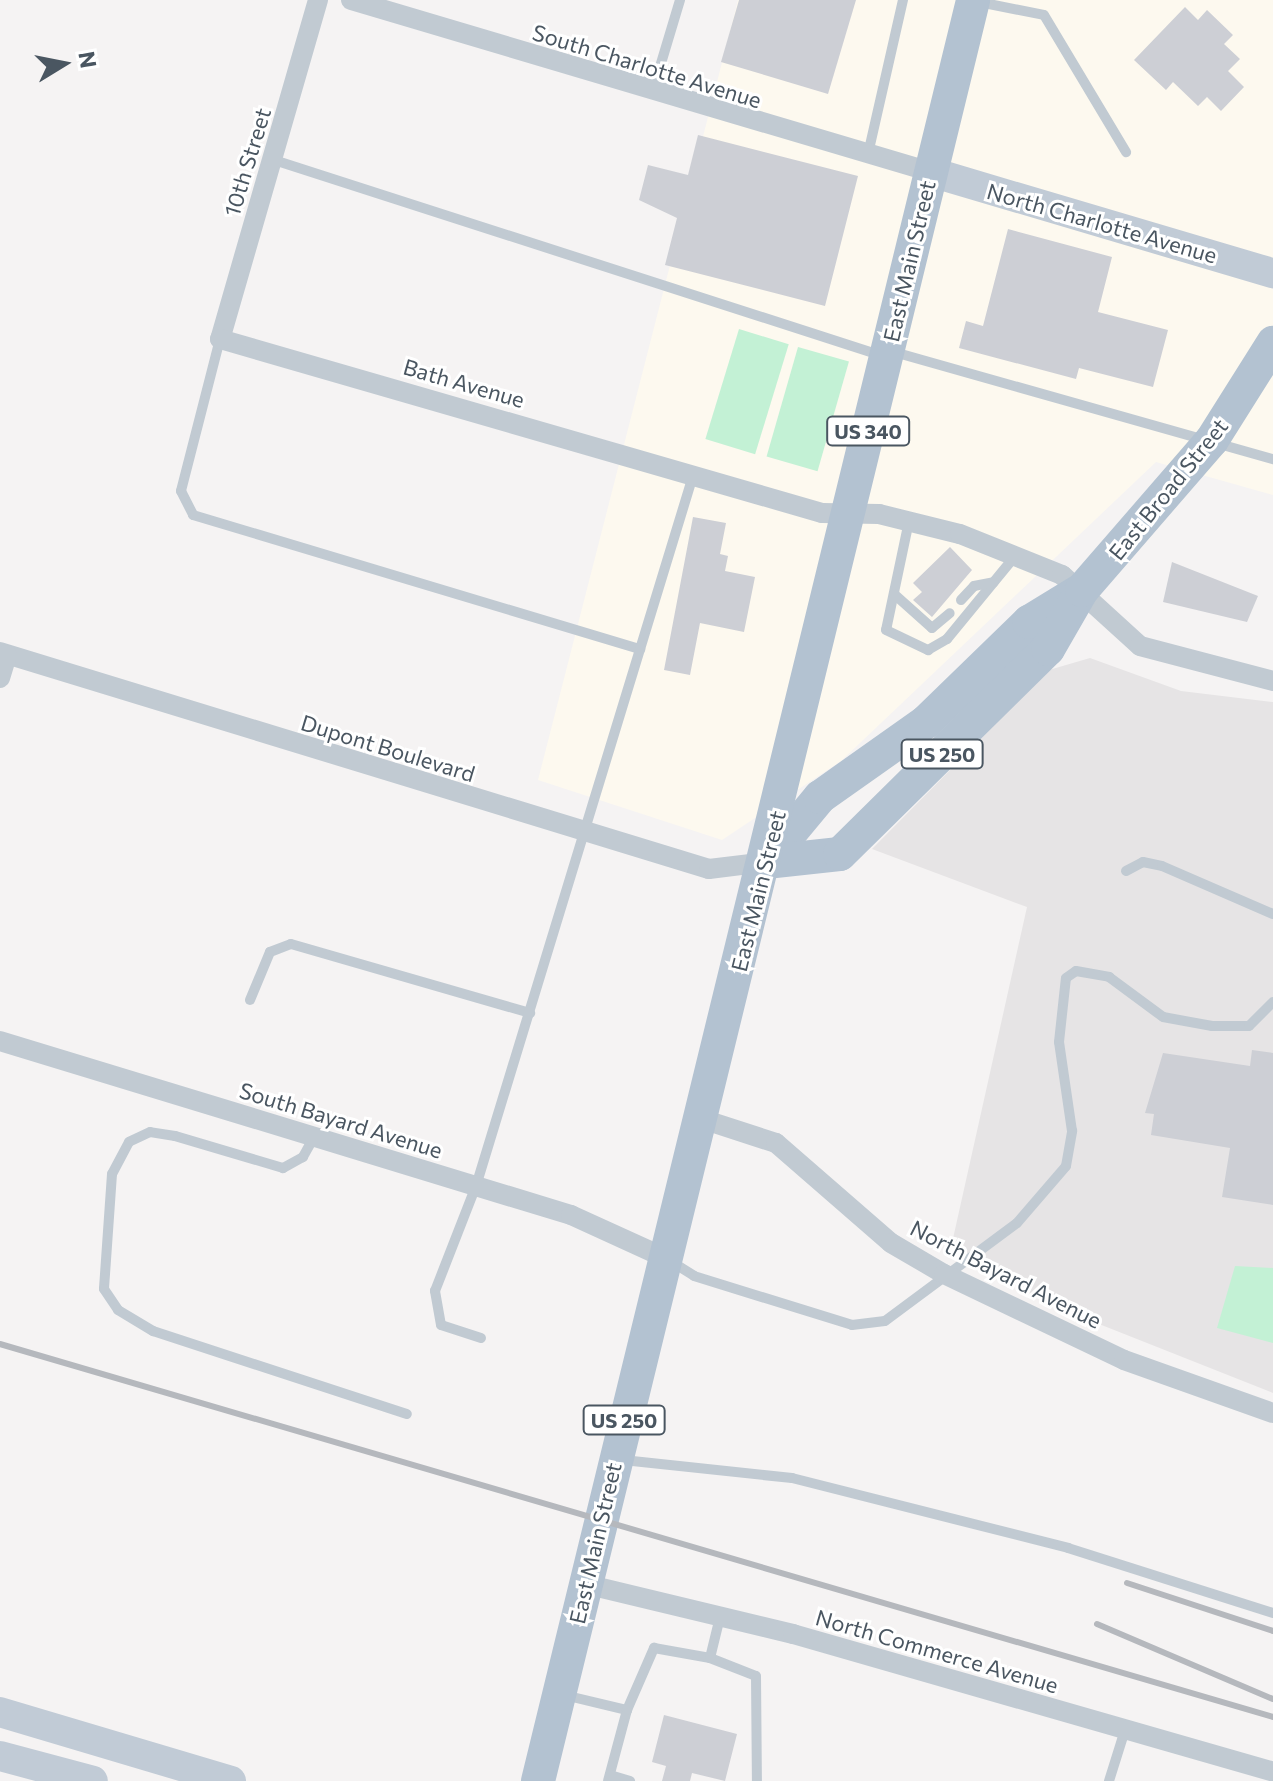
<!DOCTYPE html>
<style>
body{margin:0}
#map{position:relative;width:1273px;height:1781px;overflow:hidden;background:#f5f3f3;font-family:Commissioner,sans-serif}
div>[style]{position:absolute}
.commercial>*{inset:0;background:#fdf9ef}
.education>*{inset:0;background:#e6e4e5}
.green>*{inset:0;background:#c3f1d5;transform-origin:0 0}
.building>*{inset:0;background:#cdcfd5}
.lane>*{height:10px;margin:-5px;padding:0 5px;transform-origin:5px;border-radius:5px;background:#c1cad2}
.street>*{height:20px;margin:-10px;padding:0 10px;transform-origin:10px;border-radius:10px;background:#c1cad2}
.secondary>*{height:30px;margin:-15px;padding:0 15px;transform-origin:15px;border-radius:15px;background:#c1cbd6}
.primary>*{height:34px;margin:-17px;padding:0 17px;transform-origin:17px;border-radius:17px;background:#b3c2d1}
.rail>*{height:6px;margin:-3px;padding:0 3px;transform-origin:3px;border-radius:3px;background:#b5b8bd}
span{translate:-50% -50%;white-space:nowrap;text-align:center;line-height:1.15;-webkit-text-stroke:6px #fff;paint-order:stroke}
.shield-label span{padding:2px 6px;background:#fff;border:2px solid;border-radius:6px;-webkit-text-stroke-width:0}
.shield-label{font-size:20px;color:#4a5661;font-weight:700}
.street-label{font-size:22px;color:#4a5661}
.north{position:absolute;left:24px;top:24px;width:80px;height:80px;-webkit-text-stroke:6px #fff;paint-order:stroke;rotate:80deg;font-size:22px;font-weight:700;line-height:32px;text-align:center;color:#4a5661}
.north::after{content:'';display:block;margin:auto;width:28px;height:36px;background:#4a5661;clip-path:polygon(50% 0,100% 100%,50% 72%,0 100%)}
</style>
<div id="map">
<div class="commercial">
<i style="clip-path:polygon(738px 0,1273px 0,1273px 495px,1156px 462px,841px 761px,722px 840px,538px 780px)"></i>
</div>
<div class="education">
<i style="clip-path:polygon(1090px 658px,1181px 691px,1273px 702px,1273px 1393px,1046px 1303px,952px 1243px,1027px 907px,872px 849px,1049px 670px)"></i>
</div>
<div class="green">
<i style="left:739px;top:329px;width:52px;height:115px;rotate:17deg"></i>
<i style="left:798px;top:347px;width:53px;height:114px;rotate:16deg"></i>
<i style="clip-path:polygon(1235px 1266px,1273px 1268px,1273px 1343px,1217px 1328px)"></i>
</div>
<div class="building">
<i style="clip-path:polygon(739px 0,856px 0,828px 94px,721px 62px)"></i>
<i style="clip-path:polygon(1185px 7px,1198px 20px,1207px 10px,1233px 35px,1224px 44px,1240px 59px,1228px 71px,1244px 87px,1221px 111px,1207px 97px,1198px 106px,1173px 82px,1166px 90px,1134px 60px)"></i>
<i style="clip-path:polygon(698px 135px,858px 176px,825px 306px,665px 265px,677px 218px,639px 200px,648px 165px,688px 175px)"></i>
<i style="clip-path:polygon(1008px 229px,1112px 257px,1098px 312px,1168px 330px,1153px 387px,1079px 368px,1076px 379px,959px 348px,966px 321px,983px 326px)"></i>
<i style="clip-path:polygon(693px 517px,726px 523px,720px 554px,728px 556px,725px 571px,755px 577px,744px 632px,700px 623px,690px 675px,664px 670px)"></i>
<i style="clip-path:polygon(950px 547px,972px 570px,932px 617px,913px 600px,922px 592px,913px 583px)"></i>
<i style="clip-path:polygon(1172px 562px,1258px 596px,1247px 622px,1163px 602px)"></i>
<i style="clip-path:polygon(1252px 1050px,1273px 1053px,1273px 1205px,1222px 1197px,1230px 1148px,1151px 1135px,1154px 1114px,1145px 1113px,1163px 1053px,1250px 1066px)"></i>
<i style="clip-path:polygon(664px 1715px,737px 1734px,725px 1781px,692px 1773px,690px 1781px,662px 1781px,666px 1766px,652px 1762px)"></i>
</div>
<div class="lane">
<i style="left:979px;top:2px;width:66px;rotate:11.3deg"></i>
<i style="left:1044px;top:15px;width:160px;rotate:59.1deg"></i>
<i style="left:653px;top:90px;width:94px;rotate:-73.3deg"></i>
<i style="left:868px;top:154px;width:158px;rotate:-77.2deg"></i>
<i style="left:274px;top:160px;width:637px;rotate:17.84deg"></i>
<i style="left:220px;top:339px;width:157px;rotate:104.4deg"></i>
<i style="left:181px;top:491px;width:27px;rotate:63deg"></i>
<i style="left:193px;top:515px;width:467px;rotate:16.7deg"></i>
<i style="left:894px;top:352px;width:394px;rotate:15.8deg"></i>
<i style="left:909px;top:521px;width:111px;rotate:101.9deg"></i>
<i style="left:886px;top:630px;width:47px;rotate:25.5deg"></i>
<i style="left:928px;top:650px;width:22px;rotate:-30deg"></i>
<i style="left:947px;top:639px;width:109px;rotate:-50.6deg"></i>
<i style="left:894px;top:594px;width:51px;rotate:41.8deg"></i>
<i style="left:932px;top:628px;width:23px;rotate:-40deg"></i>
<i style="left:961px;top:600px;width:19px;rotate:-47deg"></i>
<i style="left:974px;top:586px;width:20px;rotate:-11deg"></i>
<i style="left:1126px;top:871px;width:19px;rotate:-28deg"></i>
<i style="left:1143px;top:862px;width:19px;rotate:12deg"></i>
<i style="left:1162px;top:866px;width:121px;rotate:23.4deg"></i>
<i style="left:250px;top:1000px;width:52px;rotate:-67.4deg"></i>
<i style="left:270px;top:952px;width:22px;rotate:-21deg"></i>
<i style="left:291px;top:944px;width:249px;rotate:16.1deg"></i>
<i style="left:314px;top:1137px;width:23px;rotate:119deg"></i>
<i style="left:303px;top:1157px;width:23px;rotate:151deg"></i>
<i style="left:283px;top:1168px;width:113px;rotate:-163.5deg"></i>
<i style="left:175px;top:1136px;width:25px;rotate:-171deg"></i>
<i style="left:150px;top:1132px;width:23px;rotate:155deg"></i>
<i style="left:129px;top:1142px;width:36px;rotate:118deg"></i>
<i style="left:112px;top:1174px;width:115px;rotate:94deg"></i>
<i style="left:104px;top:1289px;width:25px;rotate:56deg"></i>
<i style="left:118px;top:1310px;width:41px;rotate:31deg"></i>
<i style="left:153px;top:1331px;width:267px;rotate:18.1deg"></i>
<i style="left:672px;top:1262px;width:26px;rotate:32deg"></i>
<i style="left:694px;top:1276px;width:165px;rotate:17.2deg"></i>
<i style="left:852px;top:1325px;width:33px;rotate:-7deg"></i>
<i style="left:885px;top:1321px;width:164px;rotate:-36.6deg"></i>
<i style="left:1017px;top:1223px;width:75px;rotate:-49.3deg"></i>
<i style="left:1066px;top:1166px;width:36px;rotate:-80deg"></i>
<i style="left:1072px;top:1131px;width:90px;rotate:-98.3deg"></i>
<i style="left:1059px;top:1042px;width:64px;rotate:-83.8deg"></i>
<i style="left:1066px;top:978px;width:12px;rotate:-35deg"></i>
<i style="left:1076px;top:971px;width:34px;rotate:10deg"></i>
<i style="left:1109px;top:977px;width:67px;rotate:36.5deg"></i>
<i style="left:1163px;top:1017px;width:50px;rotate:10.4deg"></i>
<i style="left:1212px;top:1026px;width:37px"></i>
<i style="left:1249px;top:1026px;width:34px;rotate:-45deg"></i>
<i style="left:481px;top:1338px;width:42px;rotate:-162deg"></i>
<i style="left:441px;top:1325px;width:35px;rotate:-100deg"></i>
<i style="left:435px;top:1291px;width:113px;rotate:-68.7deg"></i>
<i style="left:476px;top:1186px;width:742px;rotate:-73.01deg"></i>
<i style="left:623px;top:1460px;width:170px;rotate:6.1deg"></i>
<i style="left:792px;top:1478px;width:285px;rotate:14.2deg"></i>
<i style="left:1068px;top:1548px;width:215px;rotate:17.6deg"></i>
<i style="left:710px;top:1658px;width:49px;rotate:21.4deg"></i>
<i style="left:756px;top:1676px;width:105px;rotate:89.5deg"></i>
<i style="left:564px;top:1695px;width:65px;rotate:13.4deg"></i>
<i style="left:627px;top:1710px;width:73px;rotate:105deg"></i>
<i style="left:627px;top:1710px;width:68px;rotate:-66.5deg"></i>
<i style="left:654px;top:1648px;width:57px;rotate:10.1deg"></i>
<i style="left:710px;top:1658px;width:42px;rotate:-76.3deg"></i>
<i style="left:610px;top:1775px;width:21px;rotate:17deg"></i>
<i style="left:1109px;top:1781px;width:53px;rotate:-72.6deg"></i>
</div>
<div class="street">
<i style="left:318px;top:0;width:353px;rotate:106.1deg"></i>
<i style="left:220px;top:339px;width:627px;rotate:16.12deg"></i>
<i style="left:822px;top:513px;width:57px;rotate:1deg"></i>
<i style="left:879px;top:514px;width:83px;rotate:13.9deg"></i>
<i style="left:960px;top:534px;width:110px;rotate:21.9deg"></i>
<i style="left:1062px;top:575px;width:105px;rotate:42.3deg"></i>
<i style="left:1140px;top:646px;width:138px;rotate:14.7deg"></i>
<i style="left:351px;top:0;width:605px;rotate:16.52deg"></i>
<i style="left:0;top:652px;width:741px;rotate:17.02deg"></i>
<i style="left:709px;top:869px;width:57px;rotate:-7deg"></i>
<i style="left:0;top:678px;width:24px;rotate:-73deg"></i>
<i style="left:0;top:1041px;width:597px;rotate:16.95deg"></i>
<i style="left:571px;top:1215px;width:101px;rotate:24.5deg"></i>
<i style="left:699px;top:1118px;width:81px;rotate:18deg"></i>
<i style="left:776px;top:1143px;width:152px;rotate:41deg"></i>
<i style="left:891px;top:1243px;width:61px;rotate:30.3deg"></i>
<i style="left:944px;top:1274px;width:199px;rotate:25.5deg"></i>
<i style="left:1124px;top:1360px;width:158px;rotate:19.6deg"></i>
<i style="left:585px;top:1584px;width:214px;rotate:13.5deg"></i>
<i style="left:793px;top:1634px;width:499px;rotate:16deg"></i>
</div>
<div class="secondary">
<i style="left:931px;top:172px;width:357px;rotate:16.5deg"></i>
<i style="left:0;top:1712px;width:241px;rotate:16.6deg"></i>
<i style="left:0;top:1756px;width:96px;rotate:15deg"></i>
</div>
<div class="primary">
<i style="left:771px;top:856px;width:77px;rotate:-50.3deg"></i>
<i style="left:820px;top:797px;width:130px;rotate:-35.3deg"></i>
<i style="left:926px;top:722px;width:144px;rotate:-44.2deg"></i>
<i style="left:1029px;top:622px;width:57px;rotate:-31.5deg"></i>
<i style="left:766px;top:862px;width:74px;rotate:-6.2deg"></i>
<i style="left:840px;top:854px;width:292px;rotate:-44.6deg"></i>
<i style="left:1048px;top:649px;width:68px;rotate:-60deg"></i>
<i style="left:1082px;top:590px;width:198px;rotate:-49.1deg"></i>
<i style="left:1212px;top:440px;width:115px;rotate:-57.8deg"></i>
<i style="left:538px;top:1781px;width:1833px;rotate:-76.27deg"></i>
</div>
<div class="rail">
<i style="left:0;top:1344px;width:1327px;rotate:16.33deg"></i>
<i style="left:1127px;top:1583px;width:154px;rotate:18.2deg"></i>
<i style="left:1097px;top:1624px;width:191px;rotate:23.1deg"></i>
</div>
<div class="shield-label">
<span style="left:868px;top:431px">US 340</span>
<span style="left:942px;top:754px">US 250</span>
<span style="left:624px;top:1420px">US 250</span>
</div>
<div class="street-label">
<span style="left:647px;top:66px;rotate:17deg">South Charlotte Avenue</span>
<span style="left:247px;top:162px;rotate:-73deg">10th Street</span>
<span style="left:1102px;top:223px;rotate:16deg">North Charlotte Avenue</span>
<span style="left:909px;top:261px;rotate:-77deg">East Main Street</span>
<span style="left:464px;top:383px;rotate:16deg">Bath Avenue</span>
<span style="left:1168px;top:489px;rotate:-51deg">East Broad Street</span>
<span style="left:388px;top:748px;rotate:17deg">Dupont Boulevard</span>
<span style="left:758px;top:891px;rotate:-76deg">East Main Street</span>
<span style="left:341px;top:1120px;rotate:17deg">South Bayard Avenue</span>
<span style="left:1006px;top:1274px;rotate:27deg">North Bayard Avenue</span>
<span style="left:595px;top:1543px;rotate:-77deg">East Main Street</span>
<span style="left:937px;top:1651px;rotate:16deg">North Commerce Avenue</span>
</div>
<div class="north">N</div>
</div>
